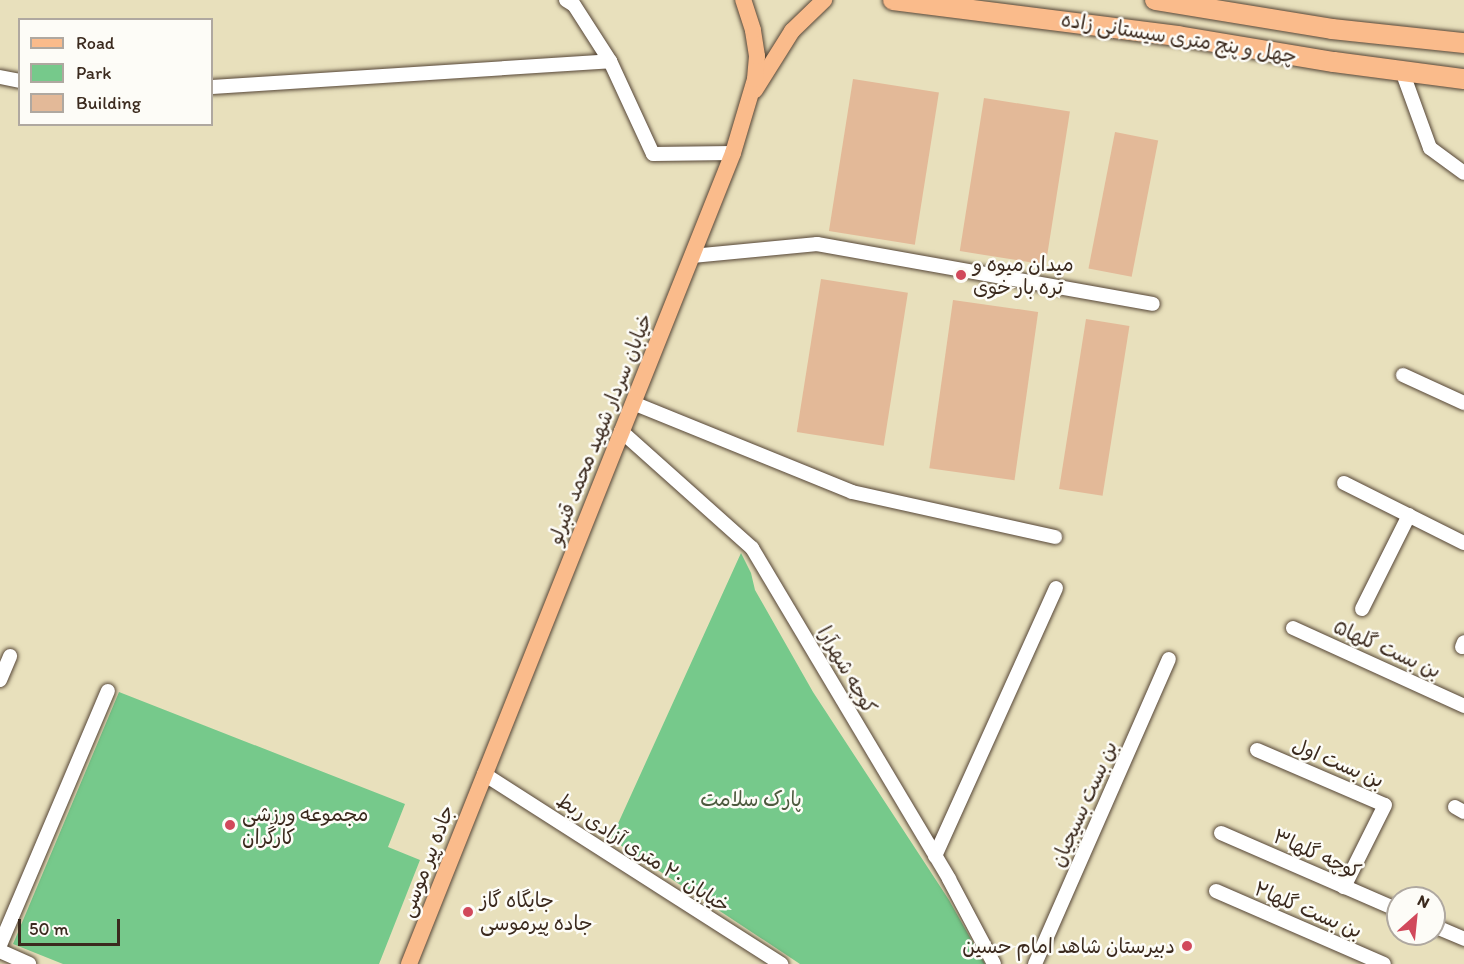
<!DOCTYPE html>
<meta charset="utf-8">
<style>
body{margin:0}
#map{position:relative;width:1464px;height:964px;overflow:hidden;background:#e8e0bc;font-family:Itim,"Playpen Sans Arabic",sans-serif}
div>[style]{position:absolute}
.green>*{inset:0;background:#76c98b}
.building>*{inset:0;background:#e3b998;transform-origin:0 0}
.roads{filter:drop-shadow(0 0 2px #554536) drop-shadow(0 0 2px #554536)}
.minor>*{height:14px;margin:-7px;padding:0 7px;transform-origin:7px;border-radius:7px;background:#fff}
.major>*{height:16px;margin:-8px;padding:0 8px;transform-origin:8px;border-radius:8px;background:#fabb8b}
.highway>*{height:20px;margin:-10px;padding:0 10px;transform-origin:10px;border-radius:10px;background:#fabb8b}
.dots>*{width:16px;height:16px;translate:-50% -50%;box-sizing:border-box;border:3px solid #fdfcf7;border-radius:50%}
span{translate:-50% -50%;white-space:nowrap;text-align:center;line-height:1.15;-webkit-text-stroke:5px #fdfcf7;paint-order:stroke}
.street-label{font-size:20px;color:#3b2a1e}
.poi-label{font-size:20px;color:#3b2a1e}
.left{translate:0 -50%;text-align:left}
.right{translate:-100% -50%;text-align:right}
.park-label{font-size:20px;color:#4d5a3f}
.legend{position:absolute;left:18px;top:18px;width:195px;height:108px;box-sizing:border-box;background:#fdfcf7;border:2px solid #afa8a0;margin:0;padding:8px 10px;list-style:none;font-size:18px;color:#3b2a1e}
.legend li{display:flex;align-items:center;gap:12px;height:30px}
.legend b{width:30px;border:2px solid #afa8a0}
.north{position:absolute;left:1386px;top:886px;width:60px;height:60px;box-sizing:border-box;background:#fdfcf7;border:2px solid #afa8a0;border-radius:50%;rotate:27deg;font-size:16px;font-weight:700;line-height:24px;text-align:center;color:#3b2a1e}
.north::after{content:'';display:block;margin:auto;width:21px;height:27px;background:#d1495b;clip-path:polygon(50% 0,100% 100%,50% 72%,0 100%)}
.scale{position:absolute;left:18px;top:919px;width:102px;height:27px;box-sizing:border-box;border:3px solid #3b2a1e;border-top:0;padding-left:8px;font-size:18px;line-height:21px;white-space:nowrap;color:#3b2a1e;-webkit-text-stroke:4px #fdfcf7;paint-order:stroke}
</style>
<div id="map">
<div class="green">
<i style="clip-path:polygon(741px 553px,751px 573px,755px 590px,813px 692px,949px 900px,985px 964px,800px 964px,611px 839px)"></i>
<i style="clip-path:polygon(119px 692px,405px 804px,388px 847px,420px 860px,379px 964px,63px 964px,13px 944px)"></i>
</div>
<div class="building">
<i style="left:853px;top:79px;width:87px;height:154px;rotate:9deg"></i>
<i style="left:984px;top:98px;width:87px;height:155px;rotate:9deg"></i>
<i style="left:1115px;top:132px;width:44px;height:139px;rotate:11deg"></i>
<i style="left:821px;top:279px;width:88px;height:155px;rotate:9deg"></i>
<i style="left:953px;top:300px;width:86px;height:170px;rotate:8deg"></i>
<i style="left:1086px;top:319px;width:44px;height:172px;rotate:9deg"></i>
</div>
<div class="roads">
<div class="minor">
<i style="left:566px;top:0;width:9px;rotate:32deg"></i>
<i style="left:574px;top:5px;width:67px;rotate:57.3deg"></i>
<i style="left:1402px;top:71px;width:82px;rotate:70deg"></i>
<i style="left:1430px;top:148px;width:42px;rotate:36.3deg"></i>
<i style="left:0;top:77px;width:20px;rotate:11deg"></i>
<i style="left:212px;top:87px;width:399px;rotate:-3.7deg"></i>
<i style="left:610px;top:61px;width:102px;rotate:65.2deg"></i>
<i style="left:653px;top:154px;width:80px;rotate:-0.7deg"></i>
<i style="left:692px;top:256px;width:126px;rotate:-5.5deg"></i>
<i style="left:817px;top:244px;width:341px;rotate:10.1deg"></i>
<i style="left:1403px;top:375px;width:67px;rotate:24.7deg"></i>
<i style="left:633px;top:403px;width:236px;rotate:22.1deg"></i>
<i style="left:852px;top:492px;width:208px;rotate:12.5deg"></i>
<i style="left:621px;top:431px;width:176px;rotate:41.8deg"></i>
<i style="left:752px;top:548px;width:385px;rotate:59.2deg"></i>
<i style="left:949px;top:879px;width:96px;rotate:62.1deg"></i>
<i style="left:1344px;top:483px;width:134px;rotate:26.6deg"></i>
<i style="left:1362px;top:609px;width:105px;rotate:-63.4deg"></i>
<i style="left:1293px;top:628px;width:188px;rotate:24.5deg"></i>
<i style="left:1462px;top:647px;width:5px;rotate:-68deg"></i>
<i style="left:0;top:680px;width:26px;rotate:-67deg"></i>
<i style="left:1257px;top:750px;width:139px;rotate:23.3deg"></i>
<i style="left:1385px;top:805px;width:92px;rotate:116.6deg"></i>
<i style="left:484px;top:774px;width:353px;rotate:32.6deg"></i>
<i style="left:1455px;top:807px;width:10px;rotate:29deg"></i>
<i style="left:1221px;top:833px;width:193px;rotate:23.5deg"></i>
<i style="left:935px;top:856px;width:294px;rotate:-65.7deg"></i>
<i style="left:1216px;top:891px;width:183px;rotate:23.5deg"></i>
<i style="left:1434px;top:926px;width:33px;rotate:23deg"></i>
<i style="left:0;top:945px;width:276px;rotate:-67deg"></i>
<i style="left:0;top:951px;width:32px;rotate:24deg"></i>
<i style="left:1035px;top:964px;width:333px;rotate:-66.3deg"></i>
</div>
<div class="major">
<i style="left:755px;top:90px;width:70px;rotate:-57.9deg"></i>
<i style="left:792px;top:31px;width:45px;rotate:-44.1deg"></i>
<i style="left:409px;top:964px;width:873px;rotate:-68.22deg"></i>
<i style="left:733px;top:153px;width:77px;rotate:-73.4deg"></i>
<i style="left:755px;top:79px;width:23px;rotate:-85deg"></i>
<i style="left:757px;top:56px;width:26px;rotate:-99deg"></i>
<i style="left:753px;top:30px;width:32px;rotate:-108deg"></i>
</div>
<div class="highway">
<i style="left:893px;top:0;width:287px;rotate:7.2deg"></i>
<i style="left:1178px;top:36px;width:158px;rotate:9.5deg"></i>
<i style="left:1334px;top:62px;width:131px;rotate:7.5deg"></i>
<i style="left:1155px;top:0;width:179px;rotate:9.3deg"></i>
<i style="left:1332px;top:29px;width:133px;rotate:6.1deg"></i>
</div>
</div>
<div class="dots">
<i style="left:961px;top:275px;background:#d1495b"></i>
<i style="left:230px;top:825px;background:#d1495b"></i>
<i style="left:468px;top:912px;background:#d1495b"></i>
<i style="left:1187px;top:946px;background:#d1495b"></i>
</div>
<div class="street-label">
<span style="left:1179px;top:38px;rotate:9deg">چهل و پنج متری سیستانی زاده</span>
<span style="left:600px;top:429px;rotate:-68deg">خیابان سردار شهید محمد قنبرلو</span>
<span style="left:1387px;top:649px;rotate:24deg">بن بست گلها۵</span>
<span style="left:847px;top:670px;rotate:60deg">کوچه شهرآرا</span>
<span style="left:1338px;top:763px;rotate:23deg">بن بست اول</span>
<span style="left:1084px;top:804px;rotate:-66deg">بن بست بسیجیان</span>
<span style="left:643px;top:853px;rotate:33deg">خیابان ۲۰ متری آزادی ربط</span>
<span style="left:1317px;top:854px;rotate:24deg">کوچه گلها۳</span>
<span style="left:427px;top:861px;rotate:-69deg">جاده پیر موسی</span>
<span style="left:1308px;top:910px;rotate:23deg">بن بست گلها۲</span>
</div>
<div class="poi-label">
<span class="left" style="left:973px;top:276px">میدان میوه و<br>تره بار خوی</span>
<span class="left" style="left:242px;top:826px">مجموعه ورزشی<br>کارگران</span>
<span class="left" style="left:480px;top:912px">جایگاه گاز<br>جاده پیرموسی</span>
<span class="right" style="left:1175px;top:946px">دبیرستان شاهد امام حسین</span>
</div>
<div class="park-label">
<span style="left:751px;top:799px">پارک سلامت</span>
</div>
<ul class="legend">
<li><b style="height:8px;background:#fabb8b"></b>Road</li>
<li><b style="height:16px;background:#76c98b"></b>Park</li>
<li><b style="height:16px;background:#e3b998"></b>Building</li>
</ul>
<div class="north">N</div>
<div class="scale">50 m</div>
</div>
